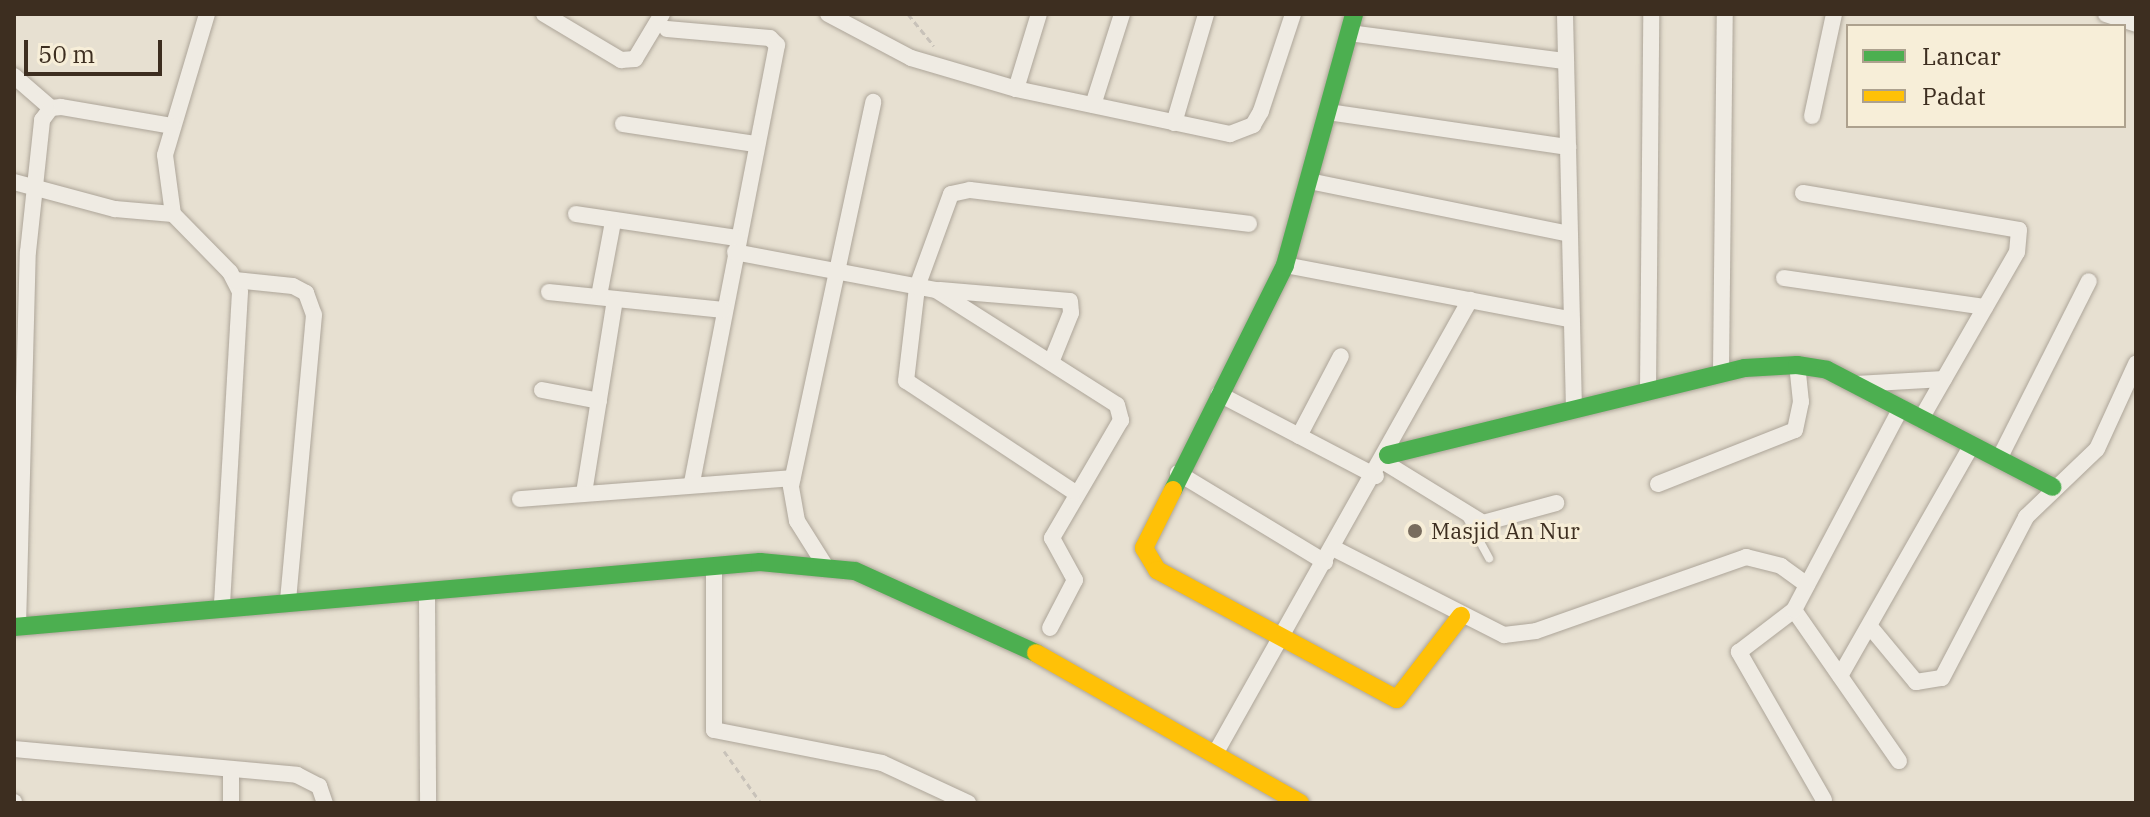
<!DOCTYPE html>
<style>
body{margin:0}
#map{position:relative;width:2150px;height:817px;overflow:hidden;background:#e7e0d1;font-family:"IBM Plex Serif",serif}
div>[style]{position:absolute}
.path>*{height:3px;margin-top:-1.5px;transform-origin:0;background:repeating-linear-gradient(90deg,#c8c2b9 0 6px,transparent 0 10px)}
.roads{filter:drop-shadow(0 0 2px #ada599) drop-shadow(0 0 2px #ada599)}
.lane>*{height:8px;margin:-4px;padding:0 4px;transform-origin:4px;border-radius:4px;background:#efebe3}
.street>*{height:16px;margin:-8px;padding:0 8px;transform-origin:8px;border-radius:8px;background:#efebe3}
.fast>*{height:18px;margin:-9px;padding:0 9px;transform-origin:9px;border-radius:9px;background:#4caf50}
.slow>*{height:18px;margin:-9px;padding:0 9px;transform-origin:9px;border-radius:9px;background:#ffc107}
.dots>*{width:22px;height:22px;translate:-50% -50%;box-sizing:border-box;border:4px solid #f7eed8;border-radius:50%}
span{translate:-50% -50%;white-space:nowrap;text-align:center;line-height:1.15;-webkit-text-stroke:6px #f7eed8;paint-order:stroke}
.poi-label{font-size:22px;color:#3d2e20}
.left{translate:0 -50%;text-align:left}
.frame{position:absolute;inset:0;border:16px solid #3d2e20;pointer-events:none}
.legend{position:absolute;left:1846px;top:24px;width:280px;height:104px;box-sizing:border-box;background:#f7eed8;border:2px solid #ada18e;margin:0;padding:10px 14px;list-style:none;font-size:24px;color:#3d2e20}
.legend li{display:flex;align-items:center;gap:16px;height:40px}
.legend b{width:40px;border:2px solid #ada18e}
.scale{position:absolute;left:24px;top:40px;width:138px;height:36px;box-sizing:border-box;border:4px solid #3d2e20;border-top:0;padding-left:10px;font-size:24px;line-height:28px;white-space:nowrap;color:#3d2e20;-webkit-text-stroke:6px #f7eed8;paint-order:stroke}
</style>
<div id="map">
<div class="path">
<i style="left:908px;top:14px;width:41px;rotate:50.9deg"></i>
<i style="left:724px;top:751px;width:64px;rotate:54.6deg"></i>
</div>
<div class="roads">
<div class="lane">
<i style="left:1467px;top:518px;width:46px;rotate:61.2deg"></i>
</div>
<div class="street">
<i style="left:207px;top:14px;width:147px;rotate:106.6deg"></i>
<i style="left:165px;top:155px;width:60px;rotate:82.3deg"></i>
<i style="left:173px;top:214px;width:81px;rotate:45.5deg"></i>
<i style="left:230px;top:272px;width:22px;rotate:63deg"></i>
<i style="left:240px;top:292px;width:316px;rotate:93.3deg"></i>
<i style="left:544px;top:14px;width:90px;rotate:30.9deg"></i>
<i style="left:621px;top:60px;width:14px;rotate:-4deg"></i>
<i style="left:635px;top:59px;width:52px;rotate:-59deg"></i>
<i style="left:828px;top:14px;width:94px;rotate:27.9deg"></i>
<i style="left:911px;top:58px;width:109px;rotate:16.4deg"></i>
<i style="left:1016px;top:89px;width:219px;rotate:11.9deg"></i>
<i style="left:1230px;top:134px;width:25px;rotate:-21deg"></i>
<i style="left:1253px;top:125px;width:16px;rotate:-60deg"></i>
<i style="left:1261px;top:111px;width:102px;rotate:-71.7deg"></i>
<i style="left:1565px;top:14px;width:394px;rotate:88.7deg"></i>
<i style="left:2106px;top:14px;width:32px;rotate:18deg"></i>
<i style="left:667px;top:29px;width:103px;rotate:5deg"></i>
<i style="left:770px;top:38px;width:10px;rotate:45deg"></i>
<i style="left:777px;top:45px;width:446px;rotate:101deg"></i>
<i style="left:1349px;top:33px;width:219px;rotate:7.4deg"></i>
<i style="left:14px;top:76px;width:49px;rotate:40.9deg"></i>
<i style="left:1016px;top:89px;width:78px;rotate:-73deg"></i>
<i style="left:1093px;top:105px;width:96px;rotate:-72.3deg"></i>
<i style="left:1328px;top:112px;width:243px;rotate:8.3deg"></i>
<i style="left:1812px;top:116px;width:104px;rotate:-77.8deg"></i>
<i style="left:1174px;top:123px;width:114px;rotate:-73.6deg"></i>
<i style="left:623px;top:124px;width:134px;rotate:8.6deg"></i>
<i style="left:1309px;top:181px;width:266px;rotate:11.5deg"></i>
<i style="left:14px;top:182px;width:105px;rotate:15deg"></i>
<i style="left:115px;top:209px;width:58px;rotate:4.9deg"></i>
<i style="left:1803px;top:193px;width:219px;rotate:9.7deg"></i>
<i style="left:2019px;top:230px;width:22px;rotate:95deg"></i>
<i style="left:2017px;top:252px;width:193px;rotate:119.9deg"></i>
<i style="left:576px;top:214px;width:163px;rotate:8.5deg"></i>
<i style="left:735px;top:252px;width:205px;rotate:10.7deg"></i>
<i style="left:936px;top:290px;width:214px;rotate:32.4deg"></i>
<i style="left:1117px;top:405px;width:16px;rotate:75deg"></i>
<i style="left:1121px;top:420px;width:137px;rotate:120.3deg"></i>
<i style="left:1052px;top:538px;width:48px;rotate:61.3deg"></i>
<i style="left:1075px;top:580px;width:54px;rotate:117.5deg"></i>
<i style="left:1285px;top:265px;width:292px;rotate:10.8deg"></i>
<i style="left:1784px;top:278px;width:203px;rotate:8.2deg"></i>
<i style="left:235px;top:280px;width:58px;rotate:5.9deg"></i>
<i style="left:293px;top:286px;width:15px;rotate:28deg"></i>
<i style="left:306px;top:293px;width:23px;rotate:70deg"></i>
<i style="left:314px;top:315px;width:289px;rotate:95.2deg"></i>
<i style="left:940px;top:290px;width:130px;rotate:4.8deg"></i>
<i style="left:1070px;top:301px;width:12px;rotate:85deg"></i>
<i style="left:1071px;top:313px;width:51px;rotate:112deg"></i>
<i style="left:549px;top:292px;width:175px;rotate:5.9deg"></i>
<i style="left:599px;top:296px;width:75px;rotate:-79.3deg"></i>
<i style="left:1721px;top:373px;width:359px;rotate:-89.4deg"></i>
<i style="left:1856px;top:384px;width:88px;rotate:-3.3deg"></i>
<i style="left:542px;top:390px;width:58px;rotate:10.9deg"></i>
<i style="left:1648px;top:391px;width:377px;rotate:-89.5deg"></i>
<i style="left:1219px;top:394px;width:177px;rotate:27.6deg"></i>
<i style="left:1299px;top:436px;width:90px;rotate:-62.3deg"></i>
<i style="left:1999px;top:459px;width:199px;rotate:-63.2deg"></i>
<i style="left:1384px;top:462px;width:116px;rotate:31.6deg"></i>
<i style="left:1483px;top:523px;width:76px;rotate:-15.3deg"></i>
<i style="left:1178px;top:473px;width:172px;rotate:31.2deg"></i>
<i style="left:1658px;top:484px;width:147px;rotate:-21.5deg"></i>
<i style="left:1795px;top:430px;width:29px;rotate:-78deg"></i>
<i style="left:1801px;top:402px;width:37px;rotate:-96deg"></i>
<i style="left:1074px;top:492px;width:201px;rotate:-146.5deg"></i>
<i style="left:906px;top:381px;width:95px;rotate:-83.3deg"></i>
<i style="left:917px;top:287px;width:99px;rotate:-69.9deg"></i>
<i style="left:951px;top:194px;width:19px;rotate:-12deg"></i>
<i style="left:970px;top:190px;width:281px;rotate:6.9deg"></i>
<i style="left:584px;top:493px;width:196px;rotate:-80.9deg"></i>
<i style="left:520px;top:499px;width:273px;rotate:-4.4deg"></i>
<i style="left:1333px;top:548px;width:192px;rotate:27deg"></i>
<i style="left:1504px;top:635px;width:32px;rotate:-7deg"></i>
<i style="left:1536px;top:631px;width:223px;rotate:-19.4deg"></i>
<i style="left:1746px;top:557px;width:36px;rotate:14deg"></i>
<i style="left:1781px;top:566px;width:32px;rotate:36deg"></i>
<i style="left:714px;top:566px;width:164px;rotate:90deg"></i>
<i style="left:714px;top:730px;width:171px;rotate:11.1deg"></i>
<i style="left:882px;top:763px;width:95px;rotate:24.9deg"></i>
<i style="left:826px;top:567px;width:54px;rotate:-122.2deg"></i>
<i style="left:797px;top:521px;width:36px;rotate:-100deg"></i>
<i style="left:791px;top:486px;width:393px;rotate:-77.9deg"></i>
<i style="left:427px;top:595px;width:208px;rotate:89.7deg"></i>
<i style="left:1794px;top:610px;width:184px;rotate:55.2deg"></i>
<i style="left:18px;top:626px;width:374px;rotate:-88.5deg"></i>
<i style="left:28px;top:252px;width:133px;rotate:-83.9deg"></i>
<i style="left:42px;top:120px;width:15px;rotate:-53deg"></i>
<i style="left:51px;top:108px;width:10px;rotate:-6deg"></i>
<i style="left:61px;top:107px;width:113px;rotate:9.7deg"></i>
<i style="left:1872px;top:629px;width:69px;rotate:50.3deg"></i>
<i style="left:1916px;top:682px;width:26px;rotate:-9deg"></i>
<i style="left:1942px;top:678px;width:182px;rotate:-62.4deg"></i>
<i style="left:2026px;top:517px;width:98px;rotate:-43.8deg"></i>
<i style="left:2097px;top:449px;width:94px;rotate:-65.4deg"></i>
<i style="left:1840px;top:676px;width:266px;rotate:-60.3deg"></i>
<i style="left:14px;top:749px;width:284px;rotate:5.2deg"></i>
<i style="left:297px;top:775px;width:25px;rotate:27deg"></i>
<i style="left:319px;top:786px;width:18px;rotate:71deg"></i>
<i style="left:1215px;top:754px;width:521px;rotate:-60.68deg"></i>
<i style="left:1824px;top:800px;width:171px;rotate:-119.9deg"></i>
<i style="left:1739px;top:652px;width:69px;rotate:-37.4deg"></i>
<i style="left:1794px;top:610px;width:229px;rotate:-62.1deg"></i>
<i style="left:14px;top:802px;width:1px;rotate:90deg"></i>
<i style="left:231px;top:803px;width:33px;rotate:-90deg"></i>
</div>
<div class="fast">
<i style="left:1388px;top:455px;width:367px;rotate:-13.7deg"></i>
<i style="left:1745px;top:368px;width:52px;rotate:-3.3deg"></i>
<i style="left:1797px;top:365px;width:30px;rotate:9deg"></i>
<i style="left:1827px;top:370px;width:254px;rotate:27.4deg"></i>
<i style="left:1173px;top:490px;width:251px;rotate:-63.5deg"></i>
<i style="left:1285px;top:265px;width:260px;rotate:-74.6deg"></i>
<i style="left:14px;top:627px;width:749px;rotate:-4.98deg"></i>
<i style="left:760px;top:562px;width:95px;rotate:5.4deg"></i>
<i style="left:855px;top:571px;width:199px;rotate:24.4deg"></i>
</div>
<div class="slow">
<i style="left:1173px;top:490px;width:65px;rotate:116.6deg"></i>
<i style="left:1144px;top:548px;width:26px;rotate:59deg"></i>
<i style="left:1157px;top:570px;width:272px;rotate:28.3deg"></i>
<i style="left:1397px;top:699px;width:105px;rotate:-52.4deg"></i>
<i style="left:1036px;top:653px;width:304px;rotate:29.6deg"></i>
</div>
</div>
<div class="dots">
<i style="left:1415px;top:531px;background:#786c5e"></i>
</div>
<div class="poi-label">
<span class="left" style="left:1431px;top:531px">Masjid An Nur</span>
</div>
<div class="frame"></div>
<ul class="legend">
<li><b style="height:10px;background:#4caf50"></b>Lancar</li>
<li><b style="height:10px;background:#ffc107"></b>Padat</li>
</ul>
<div class="scale">50 m</div>
</div>
